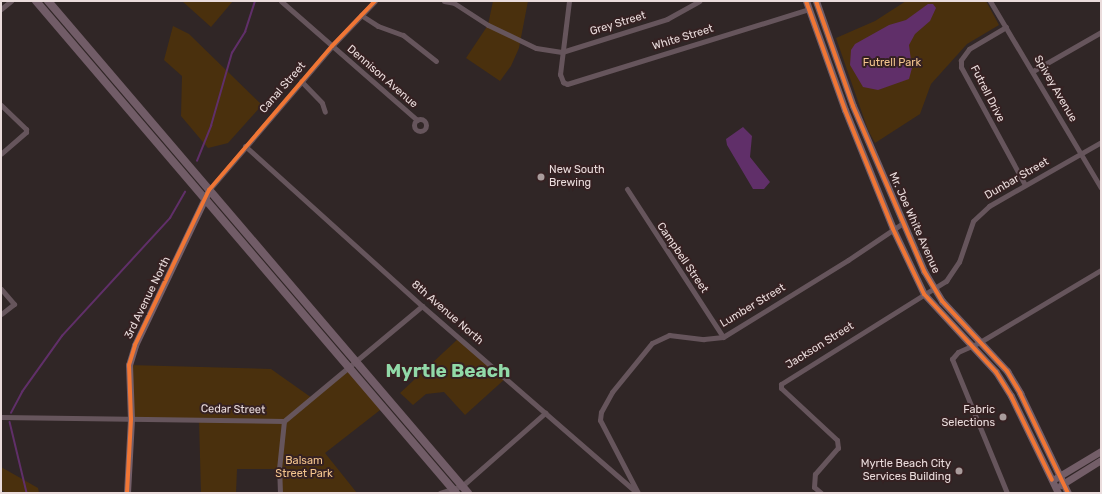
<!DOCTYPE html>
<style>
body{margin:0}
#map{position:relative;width:1102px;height:494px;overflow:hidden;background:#302626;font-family:Rubik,sans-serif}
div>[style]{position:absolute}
.green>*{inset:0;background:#4a300d}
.water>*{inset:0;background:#602f69}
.stream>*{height:1.5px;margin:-0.75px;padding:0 0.75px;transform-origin:0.75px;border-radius:0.75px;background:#602f69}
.street>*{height:5px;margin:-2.5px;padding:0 2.5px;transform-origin:2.5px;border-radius:2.5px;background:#66555c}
.street>.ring{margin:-2.5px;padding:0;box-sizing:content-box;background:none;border:5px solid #66555c;border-radius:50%}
.secondary>*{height:7px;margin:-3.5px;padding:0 3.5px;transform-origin:3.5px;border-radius:3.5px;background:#735e68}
.primary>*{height:8px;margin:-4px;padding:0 4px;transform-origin:4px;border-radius:4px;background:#715c67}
.cycleway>*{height:4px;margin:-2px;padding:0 2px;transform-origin:2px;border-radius:2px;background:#f07635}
.dots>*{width:11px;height:11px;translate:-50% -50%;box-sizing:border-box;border:2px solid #352122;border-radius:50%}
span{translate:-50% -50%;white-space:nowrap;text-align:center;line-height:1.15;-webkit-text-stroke:4px #352122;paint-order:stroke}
.street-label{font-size:11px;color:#eadcdc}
.park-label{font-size:11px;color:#f4c58e}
.poi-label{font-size:11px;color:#eadcdc}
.left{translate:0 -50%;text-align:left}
.right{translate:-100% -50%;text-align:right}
.town-label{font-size:19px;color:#91d9a8;font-weight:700}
.frame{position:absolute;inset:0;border:2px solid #eadcdc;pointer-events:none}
</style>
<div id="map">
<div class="green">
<i style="clip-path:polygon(182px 1px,233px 1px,211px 27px)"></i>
<i style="clip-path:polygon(493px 1px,528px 1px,519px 48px,511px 66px,500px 81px,466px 58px,488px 25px)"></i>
<i style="clip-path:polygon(906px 1px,986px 1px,999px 25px,967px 44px,931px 84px,920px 114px,875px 143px,868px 130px,836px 38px,875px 21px)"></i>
<i style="clip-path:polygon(173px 26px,189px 34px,262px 105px,228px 143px,208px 148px,181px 116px,182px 76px,164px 60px)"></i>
<i style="clip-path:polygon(460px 337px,506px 378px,465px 415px,444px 392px,426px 394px,413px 405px,400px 393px)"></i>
<i style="clip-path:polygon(129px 365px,271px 369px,312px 398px,348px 367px,384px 407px,325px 453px,357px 493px,280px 493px,278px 469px,237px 469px,236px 493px,201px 493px,199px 420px,131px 419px)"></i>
<i style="clip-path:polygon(1px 467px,38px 488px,39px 493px,7px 493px,1px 490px)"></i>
</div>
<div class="water">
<i style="clip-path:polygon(928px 4px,933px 4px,936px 8px,930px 21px,915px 34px,909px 45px,912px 68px,909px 79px,878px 90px,863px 87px,850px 65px,851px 50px,855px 44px,889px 25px,906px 20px)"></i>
<i style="clip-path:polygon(743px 127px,752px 136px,750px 157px,770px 182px,764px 189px,753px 189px,727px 145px,726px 139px)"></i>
</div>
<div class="stream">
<i style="left:197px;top:161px;width:38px;rotate:-68deg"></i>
<i style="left:211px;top:126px;width:76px;rotate:-74deg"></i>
<i style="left:232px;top:53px;width:25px;rotate:-58deg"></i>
<i style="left:245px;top:32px;width:33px;rotate:-72deg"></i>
<i style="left:11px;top:413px;width:24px;rotate:-62deg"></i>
<i style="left:22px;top:392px;width:69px;rotate:-54.5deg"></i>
<i style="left:62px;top:336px;width:160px;rotate:-47.5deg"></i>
<i style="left:170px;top:218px;width:30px;rotate:-60deg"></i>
<i style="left:10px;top:422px;width:73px;rotate:76.5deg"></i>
</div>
<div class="street">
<i style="left:281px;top:1px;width:181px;rotate:41.2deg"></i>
<i style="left:444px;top:1px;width:10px;rotate:11deg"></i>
<i style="left:454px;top:3px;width:40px;rotate:32.9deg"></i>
<i style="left:488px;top:25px;width:53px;rotate:25.6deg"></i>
<i style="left:536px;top:48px;width:26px;rotate:9deg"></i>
<i style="left:562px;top:52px;width:110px;rotate:-17.4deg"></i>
<i style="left:667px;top:19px;width:37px;rotate:-29deg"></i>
<i style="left:569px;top:1px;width:74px;rotate:97deg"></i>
<i style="left:560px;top:74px;width:9px;rotate:69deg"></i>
<i style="left:563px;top:82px;width:4px;rotate:27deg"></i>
<i style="left:567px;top:84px;width:253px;rotate:-17.2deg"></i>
<i style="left:990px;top:1px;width:217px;rotate:59.3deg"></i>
<i style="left:1px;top:9px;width:13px;rotate:-39deg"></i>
<i style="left:361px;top:15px;width:20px;rotate:33deg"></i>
<i style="left:378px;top:26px;width:27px;rotate:20deg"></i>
<i style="left:403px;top:35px;width:42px;rotate:38.2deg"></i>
<i style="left:1006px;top:27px;width:43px;rotate:149.3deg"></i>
<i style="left:969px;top:49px;width:14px;rotate:126deg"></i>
<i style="left:961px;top:60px;width:7px;rotate:90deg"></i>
<i style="left:961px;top:67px;width:134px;rotate:61.5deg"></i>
<i style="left:1033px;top:71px;width:78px;rotate:-29.8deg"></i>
<i style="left:301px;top:81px;width:30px;rotate:46deg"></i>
<i style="left:322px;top:103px;width:9px;rotate:72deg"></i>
<i style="left:1px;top:105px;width:35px;rotate:44deg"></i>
<i style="left:26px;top:129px;width:3px;rotate:90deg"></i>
<i style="left:26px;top:132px;width:33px;rotate:139deg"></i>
<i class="ring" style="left:414px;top:119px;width:7px;height:7px"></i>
<i style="left:245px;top:146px;width:239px;rotate:42.1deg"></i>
<i style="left:422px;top:306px;width:285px;rotate:41deg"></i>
<i style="left:627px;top:189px;width:176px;rotate:57deg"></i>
<i style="left:209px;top:190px;width:189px;rotate:-49.5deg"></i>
<i style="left:332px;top:46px;width:62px;rotate:-46.3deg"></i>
<i style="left:1px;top:289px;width:20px;rotate:49deg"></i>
<i style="left:14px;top:304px;width:16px;rotate:142deg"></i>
<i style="left:1px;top:417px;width:283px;rotate:0.8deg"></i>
<i style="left:284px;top:421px;width:180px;rotate:-39.8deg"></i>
<i style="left:280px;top:493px;width:24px;rotate:-92deg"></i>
<i style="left:279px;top:469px;width:48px;rotate:-84.1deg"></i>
<i style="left:440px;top:493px;width:23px;rotate:-18deg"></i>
<i style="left:462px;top:486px;width:111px;rotate:-41.3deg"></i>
<i style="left:638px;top:493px;width:82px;rotate:-117.5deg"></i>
<i style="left:600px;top:420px;width:8px;rotate:-83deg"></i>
<i style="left:601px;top:412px;width:23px;rotate:-61deg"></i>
<i style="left:612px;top:392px;width:63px;rotate:-50.8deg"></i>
<i style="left:652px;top:343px;width:19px;rotate:-25deg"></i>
<i style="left:669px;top:335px;width:35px;rotate:7deg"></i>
<i style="left:704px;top:339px;width:19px;rotate:-6deg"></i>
<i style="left:723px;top:337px;width:147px;rotate:-31.6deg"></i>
<i style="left:848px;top:260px;width:66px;rotate:-33.9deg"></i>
<i style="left:821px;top:493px;width:9px;rotate:-139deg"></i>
<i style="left:814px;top:487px;width:13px;rotate:-86deg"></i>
<i style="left:815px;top:474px;width:35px;rotate:-49deg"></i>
<i style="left:838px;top:448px;width:8px;rotate:-97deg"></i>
<i style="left:837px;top:440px;width:76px;rotate:-137.1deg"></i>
<i style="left:781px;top:388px;width:4px;rotate:-90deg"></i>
<i style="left:781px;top:384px;width:195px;rotate:-32deg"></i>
<i style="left:946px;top:281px;width:23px;rotate:-56deg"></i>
<i style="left:959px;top:262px;width:43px;rotate:-71.1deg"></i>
<i style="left:973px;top:221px;width:22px;rotate:-43deg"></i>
<i style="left:989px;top:206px;width:129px;rotate:-29.7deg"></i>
<i style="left:1007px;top:493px;width:145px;rotate:-112.3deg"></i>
<i style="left:952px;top:359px;width:9px;rotate:-49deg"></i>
<i style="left:958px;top:352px;width:24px;rotate:-24deg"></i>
<i style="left:980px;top:342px;width:141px;rotate:-30.8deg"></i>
</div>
<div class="secondary">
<i style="left:806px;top:1px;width:116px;rotate:70.3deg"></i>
<i style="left:845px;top:110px;width:128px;rotate:68deg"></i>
<i style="left:893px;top:229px;width:72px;rotate:64.5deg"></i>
<i style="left:924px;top:294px;width:106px;rotate:47.3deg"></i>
<i style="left:996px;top:372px;width:28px;rotate:58deg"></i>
<i style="left:1011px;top:396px;width:108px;rotate:64.1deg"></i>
<i style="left:816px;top:1px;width:111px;rotate:70.6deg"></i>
<i style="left:853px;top:106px;width:180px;rotate:66.7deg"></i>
<i style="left:924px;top:271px;width:35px;rotate:59deg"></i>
<i style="left:942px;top:301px;width:96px;rotate:47.1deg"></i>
<i style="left:1007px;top:371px;width:26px;rotate:59deg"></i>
<i style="left:1020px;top:393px;width:111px;rotate:64.4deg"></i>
<i style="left:1056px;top:478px;width:52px;rotate:-31deg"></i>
<i style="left:1061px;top:485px;width:47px;rotate:-32deg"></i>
<i style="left:127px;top:493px;width:74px;rotate:-86.9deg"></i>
<i style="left:131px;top:419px;width:54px;rotate:-92.1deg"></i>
<i style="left:129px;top:365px;width:21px;rotate:-73deg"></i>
<i style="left:135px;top:345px;width:172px;rotate:-64.5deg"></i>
</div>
<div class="primary">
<i style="left:36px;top:1px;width:647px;rotate:49.51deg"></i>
<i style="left:48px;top:1px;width:647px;rotate:49.51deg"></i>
</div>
<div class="cycleway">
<i style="left:806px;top:1px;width:116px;rotate:70.3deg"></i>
<i style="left:845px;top:110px;width:128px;rotate:68deg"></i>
<i style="left:893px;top:229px;width:72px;rotate:64.5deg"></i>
<i style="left:924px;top:294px;width:106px;rotate:47.3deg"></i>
<i style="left:996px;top:372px;width:28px;rotate:58deg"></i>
<i style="left:1011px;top:396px;width:93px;rotate:64deg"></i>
<i style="left:816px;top:1px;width:111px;rotate:70.6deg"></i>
<i style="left:853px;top:106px;width:180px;rotate:66.7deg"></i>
<i style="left:924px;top:271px;width:35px;rotate:59deg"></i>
<i style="left:942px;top:301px;width:96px;rotate:47.1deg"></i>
<i style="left:1007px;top:371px;width:26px;rotate:59deg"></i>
<i style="left:1020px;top:393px;width:111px;rotate:64.4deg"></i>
<i style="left:127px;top:493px;width:74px;rotate:-86.9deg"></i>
<i style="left:131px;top:419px;width:54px;rotate:-92.1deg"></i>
<i style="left:129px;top:365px;width:21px;rotate:-73deg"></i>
<i style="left:135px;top:345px;width:172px;rotate:-64.5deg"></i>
<i style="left:209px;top:190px;width:189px;rotate:-49.5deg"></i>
<i style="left:332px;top:46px;width:62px;rotate:-46.3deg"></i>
</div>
<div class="dots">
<i style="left:541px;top:177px;background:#a99c9c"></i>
<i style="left:1003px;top:417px;background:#a99c9c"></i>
<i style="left:959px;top:471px;background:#a99c9c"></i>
</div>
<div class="street-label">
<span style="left:618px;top:24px;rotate:-17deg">Grey Street</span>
<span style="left:683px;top:38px;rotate:-17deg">White Street</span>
<span style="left:382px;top:77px;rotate:41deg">Dennison Avenue</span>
<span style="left:283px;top:88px;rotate:-49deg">Canal Street</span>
<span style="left:1055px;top:89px;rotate:60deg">Spivey Avenue</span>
<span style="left:987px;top:94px;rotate:63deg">Futrell Drive</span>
<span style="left:1017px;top:179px;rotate:-30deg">Dunbar Street</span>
<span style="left:914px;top:223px;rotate:66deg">Mr. Joe White Avenue</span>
<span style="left:682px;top:258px;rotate:56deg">Campbell Street</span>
<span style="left:148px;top:298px;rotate:-64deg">3rd Avenue North</span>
<span style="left:753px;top:306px;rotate:-31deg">Lumber Street</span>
<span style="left:447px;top:313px;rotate:41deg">8th Avenue North</span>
<span style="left:820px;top:346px;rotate:-32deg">Jackson Street</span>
<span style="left:233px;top:410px;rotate:1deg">Cedar Street</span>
</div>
<div class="park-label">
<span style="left:892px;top:63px">Futrell Park</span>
<span style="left:304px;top:468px">Balsam<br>Street Park</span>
</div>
<div class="poi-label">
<span class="left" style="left:549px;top:177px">New South<br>Brewing</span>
<span class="right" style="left:995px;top:417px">Fabric<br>Selections</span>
<span class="right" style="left:951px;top:471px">Myrtle Beach City<br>Services Building</span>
</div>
<div class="town-label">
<span style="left:448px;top:371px">Myrtle Beach</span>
</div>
<div class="frame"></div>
</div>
